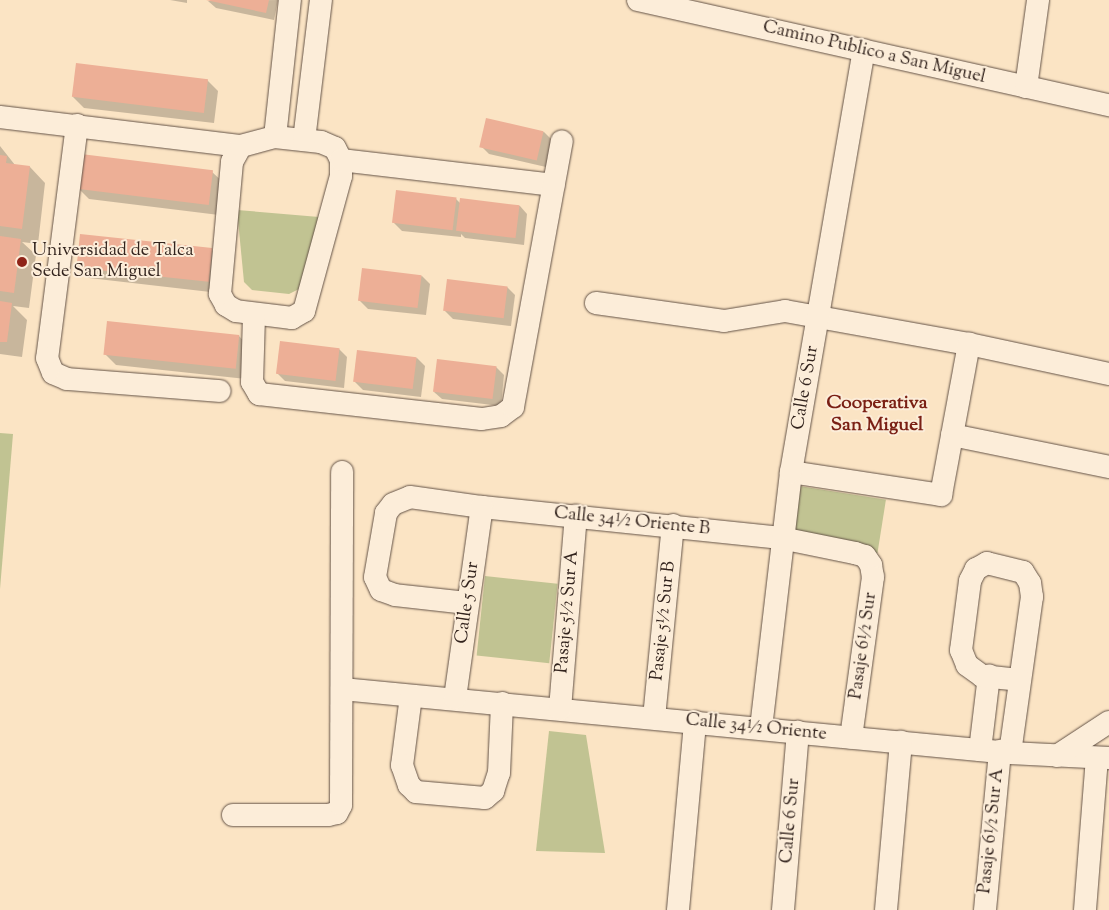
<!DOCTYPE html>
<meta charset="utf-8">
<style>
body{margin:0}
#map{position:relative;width:1109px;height:910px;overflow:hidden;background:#fbe4c4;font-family:"Sorts Mill Goudy",serif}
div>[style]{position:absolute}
.green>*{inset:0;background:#c1c392;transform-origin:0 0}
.shadow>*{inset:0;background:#0003}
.building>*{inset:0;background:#edaf96;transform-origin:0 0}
.roads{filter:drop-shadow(0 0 1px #645347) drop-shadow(0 0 1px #645347)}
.minor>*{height:22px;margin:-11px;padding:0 11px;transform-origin:11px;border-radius:11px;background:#fcedd9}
.dots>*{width:14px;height:14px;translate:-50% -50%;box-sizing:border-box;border:2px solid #fcedd9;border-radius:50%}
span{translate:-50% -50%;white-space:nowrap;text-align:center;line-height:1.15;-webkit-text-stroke:4px #fcedd9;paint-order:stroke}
.street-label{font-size:18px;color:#32231d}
.poi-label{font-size:18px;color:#32231d}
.left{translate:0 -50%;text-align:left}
.neighbourhood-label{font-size:19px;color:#7a1f14;font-weight:700}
</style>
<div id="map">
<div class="green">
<i style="clip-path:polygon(237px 210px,319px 217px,299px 289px,289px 294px,252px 290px,244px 282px)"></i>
<i style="clip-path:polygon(0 433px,13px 434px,0 589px)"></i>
<i style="left:799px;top:486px;width:88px;height:54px;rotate:9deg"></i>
<i style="left:485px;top:576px;width:73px;height:80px;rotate:6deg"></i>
<i style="clip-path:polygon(549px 731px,586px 735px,605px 853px,536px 851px)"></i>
</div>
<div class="shadow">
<i style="clip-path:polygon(170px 0,187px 0,187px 3px)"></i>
<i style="clip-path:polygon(278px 0,274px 20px,216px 8px,208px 1px)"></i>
<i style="clip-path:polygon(207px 80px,218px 91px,214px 123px,84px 108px,73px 97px)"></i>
<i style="clip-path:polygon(544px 132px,552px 140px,546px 167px,489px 154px,481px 146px)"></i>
<i style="clip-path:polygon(0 146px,15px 165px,30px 167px,45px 183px,38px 244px,22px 242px,36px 255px,29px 308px,13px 306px,27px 320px,22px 357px,0 354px)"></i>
<i style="clip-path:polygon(212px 172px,223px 182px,219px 215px,89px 199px,78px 188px)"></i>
<i style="clip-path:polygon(456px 199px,460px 203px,520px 206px,527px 214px,524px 245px,465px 238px,461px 234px,461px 237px,402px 231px,394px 223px)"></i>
<i style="clip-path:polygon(212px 250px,222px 260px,219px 293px,89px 278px,78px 268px)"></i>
<i style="clip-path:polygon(422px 276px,430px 284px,426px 315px,368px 309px,360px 301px)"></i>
<i style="clip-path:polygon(507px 287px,515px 295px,511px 326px,453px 319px,445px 311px)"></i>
<i style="clip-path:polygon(239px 336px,249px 347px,246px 379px,116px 365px,105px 354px)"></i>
<i style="clip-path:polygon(339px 349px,347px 357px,344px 388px,285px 381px,277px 373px)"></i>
<i style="clip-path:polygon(417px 358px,425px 366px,421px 397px,363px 390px,355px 382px)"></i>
<i style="clip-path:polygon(496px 367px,504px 375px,501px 406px,442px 399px,434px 392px)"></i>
</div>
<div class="building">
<i style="clip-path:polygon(206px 0,269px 0,266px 13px)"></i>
<i style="left:76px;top:63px;width:133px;height:34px;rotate:7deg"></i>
<i style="left:486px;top:118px;width:59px;height:30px;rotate:13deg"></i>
<i style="left:81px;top:154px;width:133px;height:35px;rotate:7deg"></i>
<i style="clip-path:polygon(0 155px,7px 156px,6px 163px,30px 166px,22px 229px,0 226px)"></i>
<i style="left:396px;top:190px;width:61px;height:33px;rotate:7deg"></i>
<i style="left:460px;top:198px;width:60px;height:33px;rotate:7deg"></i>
<i style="left:80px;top:234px;width:133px;height:34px;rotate:6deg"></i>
<i style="clip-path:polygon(0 236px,21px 239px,14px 293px,0 291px)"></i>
<i style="left:362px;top:268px;width:60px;height:33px;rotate:7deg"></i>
<i style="left:447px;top:279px;width:61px;height:32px;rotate:7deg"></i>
<i style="clip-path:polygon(0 301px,12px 303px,7px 342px,0 342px)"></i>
<i style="left:107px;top:321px;width:133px;height:34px;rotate:6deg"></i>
<i style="left:280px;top:341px;width:60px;height:33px;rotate:7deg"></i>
<i style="left:357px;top:350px;width:60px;height:32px;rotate:7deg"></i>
<i style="left:437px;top:359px;width:60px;height:33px;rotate:7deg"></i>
</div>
<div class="roads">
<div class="minor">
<i style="left:638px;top:0;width:483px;rotate:12.6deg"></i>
<i style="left:1026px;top:87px;width:88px;rotate:-82.1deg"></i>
<i style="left:0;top:117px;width:243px;rotate:6.9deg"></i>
<i style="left:77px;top:125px;width:235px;rotate:97.3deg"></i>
<i style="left:47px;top:358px;width:16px;rotate:68deg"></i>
<i style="left:53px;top:373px;width:15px;rotate:23deg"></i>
<i style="left:67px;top:379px;width:153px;rotate:4.5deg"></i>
<i style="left:275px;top:137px;width:46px;rotate:6.2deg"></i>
<i style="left:321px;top:142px;width:15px;rotate:23deg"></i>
<i style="left:335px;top:148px;width:13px;rotate:63deg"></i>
<i style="left:341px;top:160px;width:16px;rotate:90deg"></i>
<i style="left:341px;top:176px;width:140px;rotate:105.3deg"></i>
<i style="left:304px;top:311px;width:14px;rotate:150deg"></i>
<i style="left:292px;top:318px;width:56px;rotate:-172.9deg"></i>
<i style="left:236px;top:311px;width:12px;rotate:-149deg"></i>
<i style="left:226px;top:305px;width:13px;rotate:-119deg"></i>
<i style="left:220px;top:294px;width:133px;rotate:-84.8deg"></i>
<i style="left:232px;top:162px;width:18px;rotate:-61deg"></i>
<i style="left:241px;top:146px;width:35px;rotate:-15deg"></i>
<i style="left:275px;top:137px;width:138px;rotate:-83.8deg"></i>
<i style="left:304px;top:140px;width:141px;rotate:-83.1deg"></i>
<i style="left:341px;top:160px;width:214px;rotate:6.7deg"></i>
<i style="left:596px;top:303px;width:129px;rotate:8deg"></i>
<i style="left:724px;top:321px;width:62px;rotate:-9.3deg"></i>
<i style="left:785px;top:311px;width:187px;rotate:10.2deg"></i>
<i style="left:969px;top:344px;width:143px;rotate:12.1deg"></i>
<i style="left:254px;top:316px;width:66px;rotate:91.7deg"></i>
<i style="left:252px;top:382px;width:14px;rotate:60deg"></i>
<i style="left:259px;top:394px;width:224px;rotate:6.4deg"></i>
<i style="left:482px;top:419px;width:19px;rotate:-9deg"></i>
<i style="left:501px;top:416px;width:15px;rotate:-37deg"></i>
<i style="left:513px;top:407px;width:270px;rotate:-79.6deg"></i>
<i style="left:952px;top:435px;width:160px;rotate:11.5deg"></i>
<i style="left:791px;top:472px;width:152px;rotate:8.7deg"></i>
<i style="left:941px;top:495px;width:154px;rotate:-79.5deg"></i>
<i style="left:467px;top:603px;width:72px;rotate:-173.7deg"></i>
<i style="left:395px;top:595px;width:15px;rotate:-160deg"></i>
<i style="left:381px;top:590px;width:14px;rotate:-115deg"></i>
<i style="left:375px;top:577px;width:65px;rotate:-80.2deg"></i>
<i style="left:386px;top:513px;width:11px;rotate:-52deg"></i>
<i style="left:393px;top:504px;width:18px;rotate:-22deg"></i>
<i style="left:410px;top:497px;width:73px;rotate:7.9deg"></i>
<i style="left:482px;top:507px;width:301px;rotate:5.9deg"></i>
<i style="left:781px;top:538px;width:76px;rotate:11.5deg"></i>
<i style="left:855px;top:553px;width:10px;rotate:17deg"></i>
<i style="left:865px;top:556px;width:11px;rotate:56deg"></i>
<i style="left:871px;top:565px;width:12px;rotate:81deg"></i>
<i style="left:873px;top:577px;width:162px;rotate:97.8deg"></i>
<i style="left:342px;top:689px;width:671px;rotate:5.47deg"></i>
<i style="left:1010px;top:753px;width:99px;rotate:2.9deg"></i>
<i style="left:411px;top:696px;width:70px;rotate:97.4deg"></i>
<i style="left:402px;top:765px;width:21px;rotate:71deg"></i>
<i style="left:409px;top:785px;width:10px;rotate:45deg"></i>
<i style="left:416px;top:792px;width:69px;rotate:5deg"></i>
<i style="left:485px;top:798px;width:11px;rotate:-41deg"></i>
<i style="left:493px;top:791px;width:19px;rotate:-72deg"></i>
<i style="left:499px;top:773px;width:70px;rotate:-87.5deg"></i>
<i style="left:455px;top:698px;width:193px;rotate:-82deg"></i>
<i style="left:560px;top:709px;width:194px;rotate:-85.3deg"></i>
<i style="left:654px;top:718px;width:194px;rotate:-84.4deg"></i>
<i style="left:761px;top:728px;width:258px;rotate:-83.3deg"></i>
<i style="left:791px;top:472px;width:428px;rotate:-80.2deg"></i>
<i style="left:980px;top:750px;width:75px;rotate:-83.1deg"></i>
<i style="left:1010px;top:753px;width:158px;rotate:-82deg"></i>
<i style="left:1032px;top:597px;width:14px;rotate:-98deg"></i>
<i style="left:1030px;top:583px;width:13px;rotate:-122deg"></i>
<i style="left:1023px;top:572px;width:37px;rotate:-166deg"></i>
<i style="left:987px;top:563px;width:13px;rotate:151deg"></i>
<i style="left:976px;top:569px;width:13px;rotate:117deg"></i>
<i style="left:970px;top:581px;width:70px;rotate:97.4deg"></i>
<i style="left:961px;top:650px;width:16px;rotate:68deg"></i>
<i style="left:967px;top:665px;width:19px;rotate:36deg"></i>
<i style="left:982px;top:676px;width:37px;rotate:6deg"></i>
<i style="left:1057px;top:756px;width:62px;rotate:-33.2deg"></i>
<i style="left:233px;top:815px;width:95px"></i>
<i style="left:328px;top:815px;width:9px;rotate:-13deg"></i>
<i style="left:337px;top:813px;width:9px;rotate:-63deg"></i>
<i style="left:341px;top:805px;width:333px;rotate:-89.8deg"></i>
<i style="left:678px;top:910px;width:189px;rotate:-84.8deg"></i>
<i style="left:783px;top:910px;width:179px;rotate:-85.2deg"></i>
<i style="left:886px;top:910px;width:169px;rotate:-84.9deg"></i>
<i style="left:985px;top:910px;width:160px;rotate:-84.6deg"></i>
<i style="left:1085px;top:910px;width:152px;rotate:-85.5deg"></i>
</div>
</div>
<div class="dots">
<i style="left:22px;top:262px;background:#8f2418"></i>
</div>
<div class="street-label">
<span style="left:874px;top:53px;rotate:13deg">Camino Publico a San Miguel</span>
<span style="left:806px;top:388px;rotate:-80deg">Calle 6 Sur</span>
<span style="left:632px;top:522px;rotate:6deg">Calle 34½ Oriente B</span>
<span style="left:468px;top:603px;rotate:-82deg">Calle 5 Sur</span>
<span style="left:568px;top:612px;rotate:-85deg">Pasaje 5½ Sur A</span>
<span style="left:664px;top:621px;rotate:-84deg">Pasaje 5½ Sur B</span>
<span style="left:864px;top:646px;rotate:-82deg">Pasaje 6½ Sur</span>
<span style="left:756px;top:728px;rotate:6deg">Calle 34½ Oriente</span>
<span style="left:791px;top:821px;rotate:-85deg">Calle 6 Sur</span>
<span style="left:992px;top:831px;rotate:-84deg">Pasaje 6½ Sur A</span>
</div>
<div class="poi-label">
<span class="left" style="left:32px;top:262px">Universidad de Talca<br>Sede San Miguel</span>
</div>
<div class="neighbourhood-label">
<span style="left:877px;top:415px">Cooperativa<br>San Miguel</span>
</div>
</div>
